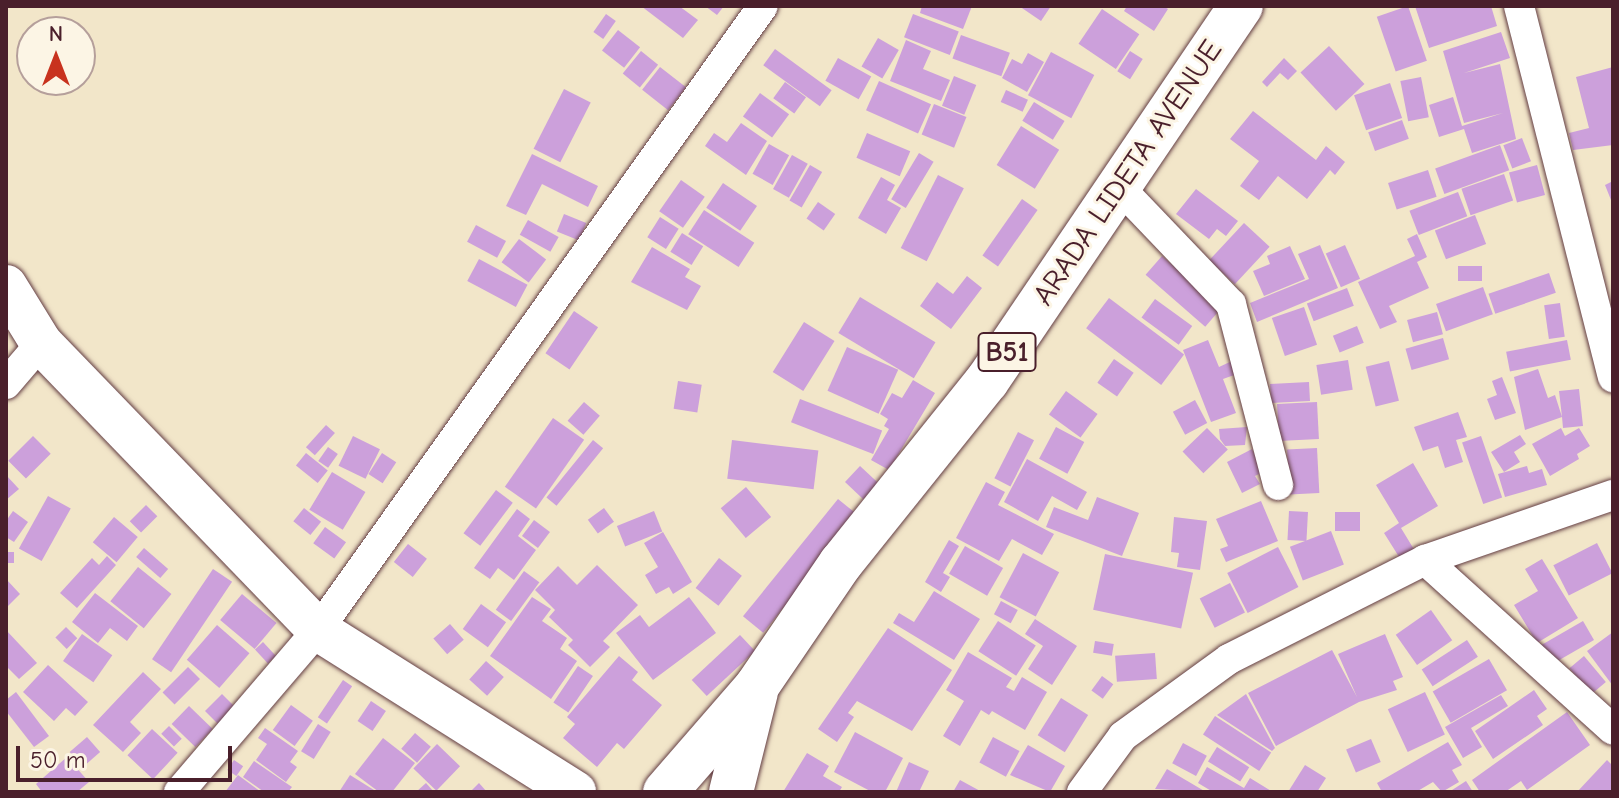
<!DOCTYPE html>
<style>
body{margin:0}
#map{position:relative;width:1619px;height:798px;overflow:hidden;background:#f2e6c9;font-family:"Comic Neue",sans-serif}
div>[style]{position:absolute}
.building>*{inset:0;background:#cca0db;transform-origin:0 0}
.roads{filter:drop-shadow(0 0 2px #633d43) drop-shadow(0 0 2px #633d43)}
.street>*{height:30px;margin:-15px;padding:0 15px;transform-origin:15px;border-radius:15px;background:#fff}
.secondary>*{height:42px;margin:-21px;padding:0 21px;transform-origin:21px;border-radius:21px;background:#fff}
.highway>*{height:44px;margin:-22px;padding:0 22px;transform-origin:22px;border-radius:22px;background:#fff}
span{translate:-50% -50%;white-space:nowrap;text-align:center;line-height:1.15;-webkit-text-stroke:6px #fcf5e5;paint-order:stroke}
.shield-label span{padding:2px 6px;background:#fcf5e5;border:2px solid;border-radius:6px;-webkit-text-stroke-width:0}
.shield-label{font-size:28px;color:#4a1f2b;font-weight:700}
.street-label{font-size:30px;color:#4a1f2b}
.frame{position:absolute;inset:0;border:8px solid #4a1f2b;pointer-events:none}
.north{position:absolute;left:16px;top:16px;width:80px;height:80px;box-sizing:border-box;background:#fcf5e5;border:2px solid #b59f9b;border-radius:50%;rotate:0deg;font-size:22px;font-weight:700;line-height:32px;text-align:center;color:#4a1f2b}
.north::after{content:'';display:block;margin:auto;width:28px;height:36px;background:#c8321e;clip-path:polygon(50% 0,100% 100%,50% 72%,0 100%)}
.scale{position:absolute;left:16px;top:746px;width:216px;height:36px;box-sizing:border-box;border:4px solid #4a1f2b;border-top:0;padding-left:10px;font-size:24px;line-height:28px;white-space:nowrap;color:#4a1f2b;-webkit-text-stroke:6px #fcf5e5;paint-order:stroke}
</style>
<div id="map">
<div class="building">
<i style="clip-path:polygon(641px 6px,679px 6px,698px 20px,683px 38px)"></i>
<i style="clip-path:polygon(705px 6px,724px 6px,717px 15px)"></i>
<i style="clip-path:polygon(922px 6px,972px 6px,963px 29px,920px 13px)"></i>
<i style="clip-path:polygon(1019px 6px,1051px 6px,1041px 21px)"></i>
<i style="clip-path:polygon(1127px 6px,1163px 6px,1168px 9px,1154px 31px,1124px 11px)"></i>
<i style="left:1408px;top:6px;width:58px;height:33px;rotate:71deg"></i>
<i style="clip-path:polygon(1415px 6px,1491px 6px,1497px 26px,1429px 48px)"></i>
<i style="left:1102px;top:9px;width:45px;height:42px;rotate:34deg"></i>
<i style="left:606px;top:14px;width:12px;height:22px;rotate:35deg"></i>
<i style="left:913px;top:14px;width:49px;height:25px;rotate:21deg"></i>
<i style="left:618px;top:30px;width:28px;height:26px;rotate:38deg"></i>
<i style="clip-path:polygon(1501px 32px,1510px 58px,1464px 73px,1500px 64px,1516px 139px,1472px 153px,1464px 129px,1439px 137px,1429px 105px,1453px 97px,1462px 126px,1503px 113px,1464px 123px,1443px 51px)"></i>
<i style="left:961px;top:35px;width:52px;height:25px;rotate:20deg"></i>
<i style="left:878px;top:38px;width:24px;height:33px;rotate:30deg"></i>
<i style="clip-path:polygon(906px 40px,931px 51px,923px 69px,950px 80px,941px 101px,890px 81px)"></i>
<i style="left:1329px;top:46px;width:52px;height:39px;rotate:47deg"></i>
<i style="left:775px;top:49px;width:70px;height:20px;rotate:36deg"></i>
<i style="left:641px;top:51px;width:22px;height:29px;rotate:39deg"></i>
<i style="left:1130px;top:51px;width:15px;height:24px;rotate:32deg"></i>
<i style="left:1051px;top:52px;width:49px;height:49px;rotate:28deg"></i>
<i style="clip-path:polygon(1028px 53px,1044px 62px,1027px 92px,1002px 78px,1012px 59px,1022px 64px)"></i>
<i style="left:838px;top:58px;width:38px;height:26px;rotate:29deg"></i>
<i style="clip-path:polygon(1284px 58px,1297px 71px,1288px 80px,1280px 73px,1267px 87px,1262px 82px)"></i>
<i style="left:660px;top:67px;width:33px;height:29px;rotate:38deg"></i>
<i style="clip-path:polygon(1613px 67px,1613px 145px,1573px 150px,1569px 133px,1589px 128px,1576px 77px)"></i>
<i style="left:954px;top:76px;width:24px;height:32px;rotate:22deg"></i>
<i style="left:1421px;top:77px;width:41px;height:21px;rotate:79deg"></i>
<i style="left:879px;top:81px;width:57px;height:32px;rotate:24deg"></i>
<i style="left:785px;top:82px;width:26px;height:20px;rotate:36deg"></i>
<i style="left:1390px;top:83px;width:37px;height:38px;rotate:71deg"></i>
<i style="left:564px;top:89px;width:30px;height:67px;rotate:27deg"></i>
<i style="left:1006px;top:90px;width:24px;height:13px;rotate:24deg"></i>
<i style="left:760px;top:93px;width:36px;height:29px;rotate:36deg"></i>
<i style="left:1034px;top:102px;width:36px;height:22px;rotate:32deg"></i>
<i style="left:934px;top:104px;width:35px;height:33px;rotate:22deg"></i>
<i style="clip-path:polygon(1253px 111px,1316px 160px,1326px 146px,1345px 162px,1335px 175px,1330px 170px,1307px 199px,1278px 176px,1259px 200px,1240px 186px,1259px 161px,1230px 139px)"></i>
<i style="left:1402px;top:120px;width:20px;height:36px;rotate:70deg"></i>
<i style="clip-path:polygon(741px 123px,767px 141px,746px 175px,705px 146px,714px 133px,727px 142px)"></i>
<i style="left:1021px;top:126px;width:45px;height:46px;rotate:32deg"></i>
<i style="left:867px;top:133px;width:47px;height:27px;rotate:23deg"></i>
<i style="left:1522px;top:138px;width:25px;height:20px;rotate:69deg"></i>
<i style="left:769px;top:144px;width:23px;height:34px;rotate:29deg"></i>
<i style="left:1500px;top:145px;width:27px;height:69px;rotate:70deg"></i>
<i style="left:919px;top:153px;width:17px;height:54px;rotate:31deg"></i>
<i style="clip-path:polygon(532px 154px,598px 186px,588px 207px,542px 184px,526px 215px,506px 206px)"></i>
<i style="left:792px;top:155px;width:18px;height:39px;rotate:29deg"></i>
<i style="left:810px;top:165px;width:14px;height:41px;rotate:30deg"></i>
<i style="left:1537px;top:165px;width:31px;height:29px;rotate:75deg"></i>
<i style="left:1428px;top:170px;width:28px;height:42px;rotate:72deg"></i>
<i style="left:1504px;top:174px;width:28px;height:45px;rotate:71deg"></i>
<i style="left:938px;top:175px;width:29px;height:82px;rotate:27deg"></i>
<i style="clip-path:polygon(881px 177px,895px 185px,887px 200px,901px 208px,886px 234px,858px 218px)"></i>
<i style="left:681px;top:180px;width:29px;height:38px;rotate:35deg"></i>
<i style="clip-path:polygon(1613px 181px,1613px 205px,1605px 185px)"></i>
<i style="left:723px;top:183px;width:41px;height:30px;rotate:34deg"></i>
<i style="clip-path:polygon(1196px 189px,1238px 221px,1226px 236px,1217px 229px,1209px 239px,1176px 214px)"></i>
<i style="left:1458px;top:192px;width:26px;height:52px;rotate:69deg"></i>
<i style="left:1022px;top:199px;width:19px;height:69px;rotate:35deg"></i>
<i style="left:818px;top:202px;width:21px;height:20px;rotate:35deg"></i>
<i style="left:704px;top:210px;width:60px;height:29px;rotate:33deg"></i>
<i style="left:564px;top:214px;width:24px;height:19px;rotate:22deg"></i>
<i style="left:1475px;top:215px;width:31px;height:43px;rotate:69deg"></i>
<i style="left:660px;top:217px;width:22px;height:24px;rotate:32deg"></i>
<i style="left:528px;top:220px;width:35px;height:17px;rotate:29deg"></i>
<i style="left:1244px;top:223px;width:35px;height:51px;rotate:43deg"></i>
<i style="left:476px;top:225px;width:34px;height:19px;rotate:28deg"></i>
<i style="left:682px;top:233px;width:25px;height:22px;rotate:32deg"></i>
<i style="clip-path:polygon(1417px 234px,1427px 257px,1417px 262px,1429px 288px,1389px 306px,1397px 322px,1380px 329px,1358px 282px,1415px 256px,1407px 239px)"></i>
<i style="left:519px;top:239px;width:34px;height:29px;rotate:37deg"></i>
<i style="clip-path:polygon(1320px 245px,1338px 288px,1257px 322px,1250px 303px,1309px 279px,1298px 254px)"></i>
<i style="left:1345px;top:245px;width:37px;height:21px;rotate:66deg"></i>
<i style="clip-path:polygon(1290px 246px,1305px 279px,1264px 296px,1253px 271px,1270px 264px,1267px 256px)"></i>
<i style="clip-path:polygon(652px 247px,690px 269px,685px 277px,701px 286px,687px 310px,631px 282px)"></i>
<i style="left:1162px;top:256px;width:79px;height:25px;rotate:41deg"></i>
<i style="left:479px;top:259px;width:55px;height:25px;rotate:28deg"></i>
<i style="left:1458px;top:266px;width:24px;height:15px"></i>
<i style="left:1549px;top:273px;width:21px;height:64px;rotate:71deg"></i>
<i style="clip-path:polygon(967px 276px,982px 288px,951px 329px,920px 306px,937px 282px,953px 294px)"></i>
<i style="left:1483px;top:287px;width:29px;height:50px;rotate:70deg"></i>
<i style="left:1347px;top:288px;width:19px;height:43px;rotate:69deg"></i>
<i style="left:860px;top:297px;width:88px;height:42px;rotate:31deg"></i>
<i style="left:1109px;top:298px;width:94px;height:38px;rotate:37deg"></i>
<i style="left:1155px;top:299px;width:46px;height:23px;rotate:36deg"></i>
<i style="left:1560px;top:303px;width:34px;height:16px;rotate:82deg"></i>
<i style="left:1304px;top:307px;width:40px;height:34px;rotate:71deg"></i>
<i style="left:574px;top:311px;width:29px;height:51px;rotate:34deg"></i>
<i style="left:1437px;top:312px;width:23px;height:31px;rotate:75deg"></i>
<i style="left:804px;top:322px;width:36px;height:59px;rotate:32deg"></i>
<i style="left:1357px;top:326px;width:18px;height:26px;rotate:68deg"></i>
<i style="left:1443px;top:338px;width:22px;height:39px;rotate:74deg"></i>
<i style="clip-path:polygon(1208px 340px,1219px 367px,1232px 361px,1237px 374px,1223px 379px,1236px 413px,1211px 422px,1183px 350px)"></i>
<i style="left:1567px;top:340px;width:20px;height:62px;rotate:79deg"></i>
<i style="left:847px;top:347px;width:56px;height:48px;rotate:24deg"></i>
<i style="left:1114px;top:359px;width:24px;height:29px;rotate:35deg"></i>
<i style="left:1348px;top:360px;width:30px;height:32px;rotate:81deg"></i>
<i style="left:1389px;top:361px;width:41px;height:24px;rotate:76deg"></i>
<i style="clip-path:polygon(1538px 369px,1548px 398px,1555px 395px,1562px 417px,1559px 391px,1579px 389px,1583px 426px,1563px 428px,1562px 417px,1525px 430px,1514px 377px)"></i>
<i style="clip-path:polygon(1502px 377px,1516px 413px,1495px 420px,1487px 399px,1497px 395px,1492px 381px)"></i>
<i style="clip-path:polygon(913px 380px,935px 393px,889px 470px,871px 460px,889px 429px,884px 426px,888px 419px,880px 414px,892px 393px,902px 398px)"></i>
<i style="left:678px;top:381px;width:24px;height:28px;rotate:9deg"></i>
<i style="left:1309px;top:382px;width:19px;height:39px;rotate:87deg"></i>
<i style="left:1066px;top:391px;width:39px;height:29px;rotate:36deg"></i>
<i style="left:800px;top:399px;width:88px;height:25px;rotate:21deg"></i>
<i style="left:1195px;top:400px;width:26px;height:25px;rotate:62deg"></i>
<i style="left:584px;top:402px;width:21px;height:25px;rotate:41deg"></i>
<i style="left:1317px;top:402px;width:37px;height:40px;rotate:87deg"></i>
<i style="clip-path:polygon(1458px 412px,1467px 437px,1456px 440px,1463px 462px,1445px 468px,1438px 446px,1423px 451px,1414px 427px)"></i>
<i style="left:553px;top:418px;width:38px;height:84px;rotate:35deg"></i>
<i style="left:326px;top:425px;width:12px;height:30px;rotate:42deg"></i>
<i style="left:1056px;top:427px;width:32px;height:36px;rotate:28deg"></i>
<i style="clip-path:polygon(1247px 427px,1245px 445px,1225px 446px,1220px 439px,1219px 429px)"></i>
<i style="left:1207px;top:428px;width:30px;height:34px;rotate:46deg"></i>
<i style="clip-path:polygon(1561px 428px,1565px 436px,1579px 428px,1590px 446px,1577px 454px,1579px 459px,1550px 476px,1532px 444px)"></i>
<i style="left:1018px;top:432px;width:18px;height:52px;rotate:27deg"></i>
<i style="clip-path:polygon(1520px 435px,1526px 444px,1514px 452px,1520px 462px,1504px 472px,1491px 452px)"></i>
<i style="left:33px;top:436px;width:25px;height:35px;rotate:45deg"></i>
<i style="left:353px;top:436px;width:30px;height:33px;rotate:26deg"></i>
<i style="left:1481px;top:436px;width:65px;height:20px;rotate:71deg"></i>
<i style="left:593px;top:440px;width:13px;height:74px;rotate:39deg"></i>
<i style="left:732px;top:440px;width:87px;height:39px;rotate:7deg"></i>
<i style="left:328px;top:447px;width:12px;height:17px;rotate:35deg"></i>
<i style="left:1317px;top:448px;width:45px;height:30px;rotate:87deg"></i>
<i style="clip-path:polygon(1252px 449px,1263px 472px,1255px 476px,1260px 484px,1242px 493px,1227px 462px)"></i>
<i style="left:306px;top:453px;width:28px;height:16px;rotate:39deg"></i>
<i style="left:382px;top:453px;width:17px;height:25px;rotate:33deg"></i>
<i style="clip-path:polygon(1027px 459px,1087px 492px,1077px 510px,1052px 496px,1038px 521px,1004px 502px)"></i>
<i style="clip-path:polygon(1413px 463px,1438px 506px,1401px 528px,1415px 551px,1401px 560px,1384px 533px,1399px 523px,1376px 485px)"></i>
<i style="left:860px;top:466px;width:25px;height:22px;rotate:43deg"></i>
<i style="clip-path:polygon(1527px 466px,1529px 473px,1542px 469px,1547px 485px,1505px 497px,1498px 474px)"></i>
<i style="left:332px;top:472px;width:39px;height:44px;rotate:31deg"></i>
<i style="clip-path:polygon(6px 475px,19px 489px,6px 500px)"></i>
<i style="clip-path:polygon(986px 482px,1005px 492px,998px 505px,1054px 534px,1042px 555px,1012px 539px,999px 561px,956px 538px)"></i>
<i style="left:746px;top:487px;width:39px;height:33px;rotate:50deg"></i>
<i style="left:496px;top:490px;width:21px;height:54px;rotate:37deg"></i>
<i style="left:48px;top:496px;width:26px;height:60px;rotate:29deg"></i>
<i style="clip-path:polygon(1097px 497px,1139px 513px,1122px 556px,1046px 527px,1054px 507px,1088px 520px)"></i>
<i style="left:838px;top:499px;width:26px;height:151px;rotate:39deg"></i>
<i style="clip-path:polygon(1261px 501px,1278px 541px,1226px 562px,1220px 549px,1228px 546px,1216px 519px)"></i>
<i style="left:146px;top:505px;width:16px;height:23px;rotate:45deg"></i>
<i style="left:304px;top:508px;width:22px;height:17px;rotate:39deg"></i>
<i style="left:604px;top:508px;width:17px;height:20px;rotate:54deg"></i>
<i style="clip-path:polygon(517px 509px,530px 519px,518px 536px,536px 550px,514px 580px,498px 568px,490px 579px,474px 568px)"></i>
<i style="clip-path:polygon(13px 511px,28px 522px,14px 542px,6px 537px,6px 521px)"></i>
<i style="left:654px;top:511px;width:22px;height:40px;rotate:68deg"></i>
<i style="left:1289px;top:511px;width:19px;height:29px;rotate:3deg"></i>
<i style="left:1335px;top:512px;width:25px;height:19px"></i>
<i style="left:114px;top:517px;width:31px;height:33px;rotate:40deg"></i>
<i style="clip-path:polygon(1174px 517px,1207px 521px,1200px 570px,1177px 567px,1179px 553px,1171px 552px)"></i>
<i style="left:534px;top:520px;width:20px;height:20px;rotate:37deg"></i>
<i style="left:325px;top:527px;width:26px;height:20px;rotate:36deg"></i>
<i style="left:1331px;top:531px;width:36px;height:44px;rotate:69deg"></i>
<i style="clip-path:polygon(663px 532px,692px 582px,673px 594px,669px 587px,656px 594px,645px 575px,658px 567px,644px 543px)"></i>
<i style="clip-path:polygon(949px 540px,959px 546px,943px 573px,950px 577px,941px 592px,925px 582px)"></i>
<i style="left:1597px;top:543px;width:34px;height:49px;rotate:63deg"></i>
<i style="left:408px;top:544px;width:24px;height:23px;rotate:38deg"></i>
<i style="left:965px;top:546px;width:44px;height:32px;rotate:30deg"></i>
<i style="left:1278px;top:547px;width:45px;height:57px;rotate:63deg"></i>
<i style="left:144px;top:548px;width:32px;height:12px;rotate:41deg"></i>
<i style="left:6px;top:552px;width:8px;height:11px"></i>
<i style="left:1023px;top:553px;width:41px;height:50px;rotate:28deg"></i>
<i style="left:1105px;top:554px;width:90px;height:57px;rotate:12deg"></i>
<i style="clip-path:polygon(107px 556px,116px 565px,77px 608px,60px 593px,92px 558px,99px 565px)"></i>
<i style="left:719px;top:558px;width:29px;height:38px;rotate:38deg"></i>
<i style="clip-path:polygon(1542px 559px,1578px 618px,1537px 643px,1514px 605px,1538px 591px,1525px 569px)"></i>
<i style="clip-path:polygon(597px 565px,638px 605px,603px 641px,610px 647px,590px 667px,568px 645px,573px 640px,549px 617px,555px 610px,535px 590px,558px 566px,577px 585px)"></i>
<i style="left:138px;top:567px;width:43px;height:44px;rotate:39deg"></i>
<i style="left:213px;top:569px;width:23px;height:109px;rotate:34deg"></i>
<i style="left:524px;top:571px;width:19px;height:48px;rotate:36deg"></i>
<i style="clip-path:polygon(6px 579px,20px 594px,6px 608px)"></i>
<i style="left:1230px;top:583px;width:33px;height:34px;rotate:63deg"></i>
<i style="clip-path:polygon(934px 591px,980px 619px,954px 660px,893px 623px,899px 613px,914px 622px)"></i>
<i style="clip-path:polygon(95px 593px,138px 626px,127px 641px,110px 628px,98px 643px,72px 622px)"></i>
<i style="left:242px;top:594px;width:45px;height:34px;rotate:40deg"></i>
<i style="clip-path:polygon(532px 597px,551px 609px,542px 621px,567px 638px,560px 649px,577px 661px,551px 699px,490px 656px)"></i>
<i style="clip-path:polygon(689px 597px,716px 633px,653px 680px,616px 633px,640px 615px,649px 627px)"></i>
<i style="left:1001px;top:601px;width:19px;height:15px;rotate:28deg"></i>
<i style="left:481px;top:604px;width:31px;height:31px;rotate:36deg"></i>
<i style="left:1431px;top:610px;width:37px;height:43px;rotate:55deg"></i>
<i style="clip-path:polygon(1035px 619px,1077px 646px,1052px 685px,1028px 669px,1043px 646px,1025px 634px)"></i>
<i style="left:998px;top:621px;width:45px;height:36px;rotate:33deg"></i>
<i style="left:1583px;top:621px;width:22px;height:48px;rotate:60deg"></i>
<i style="left:450px;top:624px;width:21px;height:22px;rotate:49deg"></i>
<i style="left:217px;top:625px;width:43px;height:46px;rotate:41deg"></i>
<i style="left:66px;top:627px;width:16px;height:15px;rotate:45deg"></i>
<i style="clip-path:polygon(888px 628px,952px 670px,912px 731px,857px 701px,848px 713px,854px 717px,837px 742px,818px 729px)"></i>
<i style="clip-path:polygon(6px 630px,37px 663px,19px 679px,6px 666px)"></i>
<i style="clip-path:polygon(1613px 632px,1613px 686px,1587px 651px)"></i>
<i style="left:82px;top:634px;width:37px;height:33px;rotate:35deg"></i>
<i style="clip-path:polygon(1385px 634px,1403px 677px,1393px 681px,1397px 690px,1359px 702px,1276px 746px,1248px 693px,1332px 650px,1357px 697px,1338px 654px)"></i>
<i style="left:740px;top:635px;width:22px;height:66px;rotate:47deg"></i>
<i style="left:1467px;top:640px;width:20px;height:54px;rotate:57deg"></i>
<i style="left:1095px;top:641px;width:19px;height:12px;rotate:9deg"></i>
<i style="left:263px;top:642px;width:19px;height:11px;rotate:47deg"></i>
<i style="clip-path:polygon(968px 652px,1012px 678px,1006px 687px,1014px 691px,1022px 677px,1047px 692px,1025px 730px,992px 711px,989px 715px,981px 710px,960px 746px,943px 736px,964px 701px,946px 690px)"></i>
<i style="left:1155px;top:653px;width:26px;height:40px;rotate:86deg"></i>
<i style="clip-path:polygon(619px 656px,638px 672px,632px 680px,662px 705px,624px 749px,617px 743px,597px 767px,563px 738px,575px 724px,567px 717px)"></i>
<i style="left:1584px;top:656px;width:34px;height:19px;rotate:50deg"></i>
<i style="left:1489px;top:659px;width:36px;height:65px;rotate:60deg"></i>
<i style="left:486px;top:661px;width:24px;height:25px;rotate:42deg"></i>
<i style="clip-path:polygon(48px 665px,88px 702px,75px 716px,66px 708px,54px 721px,23px 692px)"></i>
<i style="left:578px;top:666px;width:18px;height:44px;rotate:34deg"></i>
<i style="left:188px;top:667px;width:17px;height:36px;rotate:45deg"></i>
<i style="clip-path:polygon(143px 672px,161px 689px,130px 722px,141px 733px,123px 752px,93px 725px)"></i>
<i style="left:1102px;top:676px;width:14px;height:18px;rotate:36deg"></i>
<i style="left:343px;top:680px;width:11px;height:45px;rotate:34deg"></i>
<i style="clip-path:polygon(1534px 690px,1547px 709px,1537px 716px,1543px 725px,1493px 759px,1475px 731px)"></i>
<i style="clip-path:polygon(16px 692px,49px 736px,34px 747px,6px 711px,6px 700px)"></i>
<i style="left:1425px;top:692px;width:47px;height:41px;rotate:65deg"></i>
<i style="left:222px;top:694px;width:18px;height:24px;rotate:45deg"></i>
<i style="clip-path:polygon(1246px 694px,1275px 748px,1272px 751px,1217px 715px)"></i>
<i style="clip-path:polygon(1501px 695px,1508px 706px,1471px 728px,1482px 747px,1463px 758px,1445px 727px)"></i>
<i style="left:1061px;top:698px;width:32px;height:44px;rotate:32deg"></i>
<i style="left:371px;top:701px;width:18px;height:24px;rotate:34deg"></i>
<i style="left:291px;top:705px;width:27px;height:31px;rotate:36deg"></i>
<i style="left:189px;top:706px;width:33px;height:25px;rotate:44deg"></i>
<i style="clip-path:polygon(1567px 712px,1590px 745px,1527px 790px,1521px 781px,1505px 792px,1480px 792px,1472px 780px)"></i>
<i style="left:1215px;top:716px;width:67px;height:22px;rotate:33deg"></i>
<i style="left:318px;top:724px;width:15px;height:32px;rotate:32deg"></i>
<i style="left:169px;top:726px;width:18px;height:11px;rotate:45deg"></i>
<i style="clip-path:polygon(265px 728px,298px 751px,290px 762px,297px 767px,286px 782px,256px 760px,267px 744px,258px 738px)"></i>
<i style="left:152px;top:729px;width:35px;height:36px;rotate:43deg"></i>
<i style="clip-path:polygon(855px 732px,903px 758px,885px 792px,872px 792px,834px 772px)"></i>
<i style="left:415px;top:733px;width:21px;height:21px;rotate:41deg"></i>
<i style="left:87px;top:737px;width:20px;height:23px;rotate:49deg"></i>
<i style="left:993px;top:737px;width:30px;height:29px;rotate:28deg"></i>
<i style="clip-path:polygon(383px 738px,415px 763px,392px 792px,379px 792px,355px 774px)"></i>
<i style="left:1371px;top:739px;width:25px;height:27px;rotate:67deg"></i>
<i style="clip-path:polygon(1448px 742px,1462px 765px,1452px 770px,1459px 782px,1442px 792px,1433px 782px,1416px 792px,1382px 792px,1377px 783px)"></i>
<i style="left:1183px;top:743px;width:27px;height:23px;rotate:28deg"></i>
<i style="left:437px;top:744px;width:32px;height:34px;rotate:44deg"></i>
<i style="clip-path:polygon(1028px 745px,1065px 766px,1050px 792px,1010px 775px)"></i>
<i style="left:1217px;top:747px;width:38px;height:17px;rotate:32deg"></i>
<i style="clip-path:polygon(807px 753px,829px 766px,823px 776px,842px 787px,839px 792px,783px 792px)"></i>
<i style="clip-path:polygon(67px 757px,89px 782px,77px 792px,42px 792px,36px 784px)"></i>
<i style="left:234px;top:760px;width:11px;height:12px;rotate:34deg"></i>
<i style="clip-path:polygon(1607px 760px,1613px 766px,1613px 792px,1577px 792px)"></i>
<i style="clip-path:polygon(254px 761px,292px 787px,288px 792px,264px 792px,243px 777px)"></i>
<i style="clip-path:polygon(909px 762px,929px 771px,919px 792px,896px 792px)"></i>
<i style="clip-path:polygon(1305px 765px,1326px 778px,1317px 792px,1288px 792px)"></i>
<i style="clip-path:polygon(1207px 767px,1244px 788px,1250px 778px,1273px 792px,1213px 792px,1198px 783px)"></i>
<i style="clip-path:polygon(1167px 769px,1206px 792px,1155px 789px)"></i>
<i style="clip-path:polygon(238px 775px,261px 792px,225px 792px)"></i>
<i style="clip-path:polygon(350px 775px,374px 790px,372px 792px,339px 792px)"></i>
<i style="clip-path:polygon(960px 780px,982px 792px,953px 792px)"></i>
<i style="clip-path:polygon(1466px 781px,1473px 792px,1449px 792px)"></i>
<i style="clip-path:polygon(426px 783px,434px 792px,416px 792px)"></i>
<i style="clip-path:polygon(479px 783px,487px 792px,470px 792px)"></i>
</div>
<div class="roads">
<div class="street">
<i style="left:1519px;top:6px;width:383px;rotate:75.8deg"></i>
<i style="left:1119px;top:187px;width:162px;rotate:46.3deg"></i>
<i style="left:1231px;top:304px;width:187px;rotate:75.4deg"></i>
<i style="left:6px;top:384px;width:54px;rotate:-49.5deg"></i>
<i style="left:1425px;top:560px;width:253px;rotate:42.1deg"></i>
<i style="left:179px;top:792px;width:213px;rotate:-49.4deg"></i>
<i style="left:318px;top:630px;width:766px;rotate:-54.51deg"></i>
<i style="left:1082px;top:792px;width:69px;rotate:-53.8deg"></i>
<i style="left:1123px;top:736px;width:131px;rotate:-36deg"></i>
<i style="left:1229px;top:659px;width:220px;rotate:-26.8deg"></i>
<i style="left:1425px;top:560px;width:199px;rotate:-19.1deg"></i>
</div>
<div class="secondary">
<i style="left:6px;top:286px;width:67px;rotate:58.4deg"></i>
<i style="left:41px;top:343px;width:399px;rotate:46deg"></i>
<i style="left:318px;top:630px;width:304px;rotate:32.2deg"></i>
</div>
<div class="highway">
<i style="left:665px;top:792px;width:140px;rotate:-49deg"></i>
<i style="left:757px;top:686px;width:149px;rotate:-55.7deg"></i>
<i style="left:841px;top:563px;width:233px;rotate:-51.3deg"></i>
<i style="left:987px;top:381px;width:453px;rotate:-55.9deg"></i>
<i style="left:731px;top:792px;width:103px;rotate:-76deg"></i>
</div>
</div>
<div class="shield-label">
<span style="left:1007px;top:352px">B51</span>
</div>
<div class="street-label">
<span style="left:1128px;top:173px;rotate:-56deg">ARADA LIDETA AVENUE</span>
</div>
<div class="frame"></div>
<div class="north">N</div>
<div class="scale">50 m</div>
</div>
